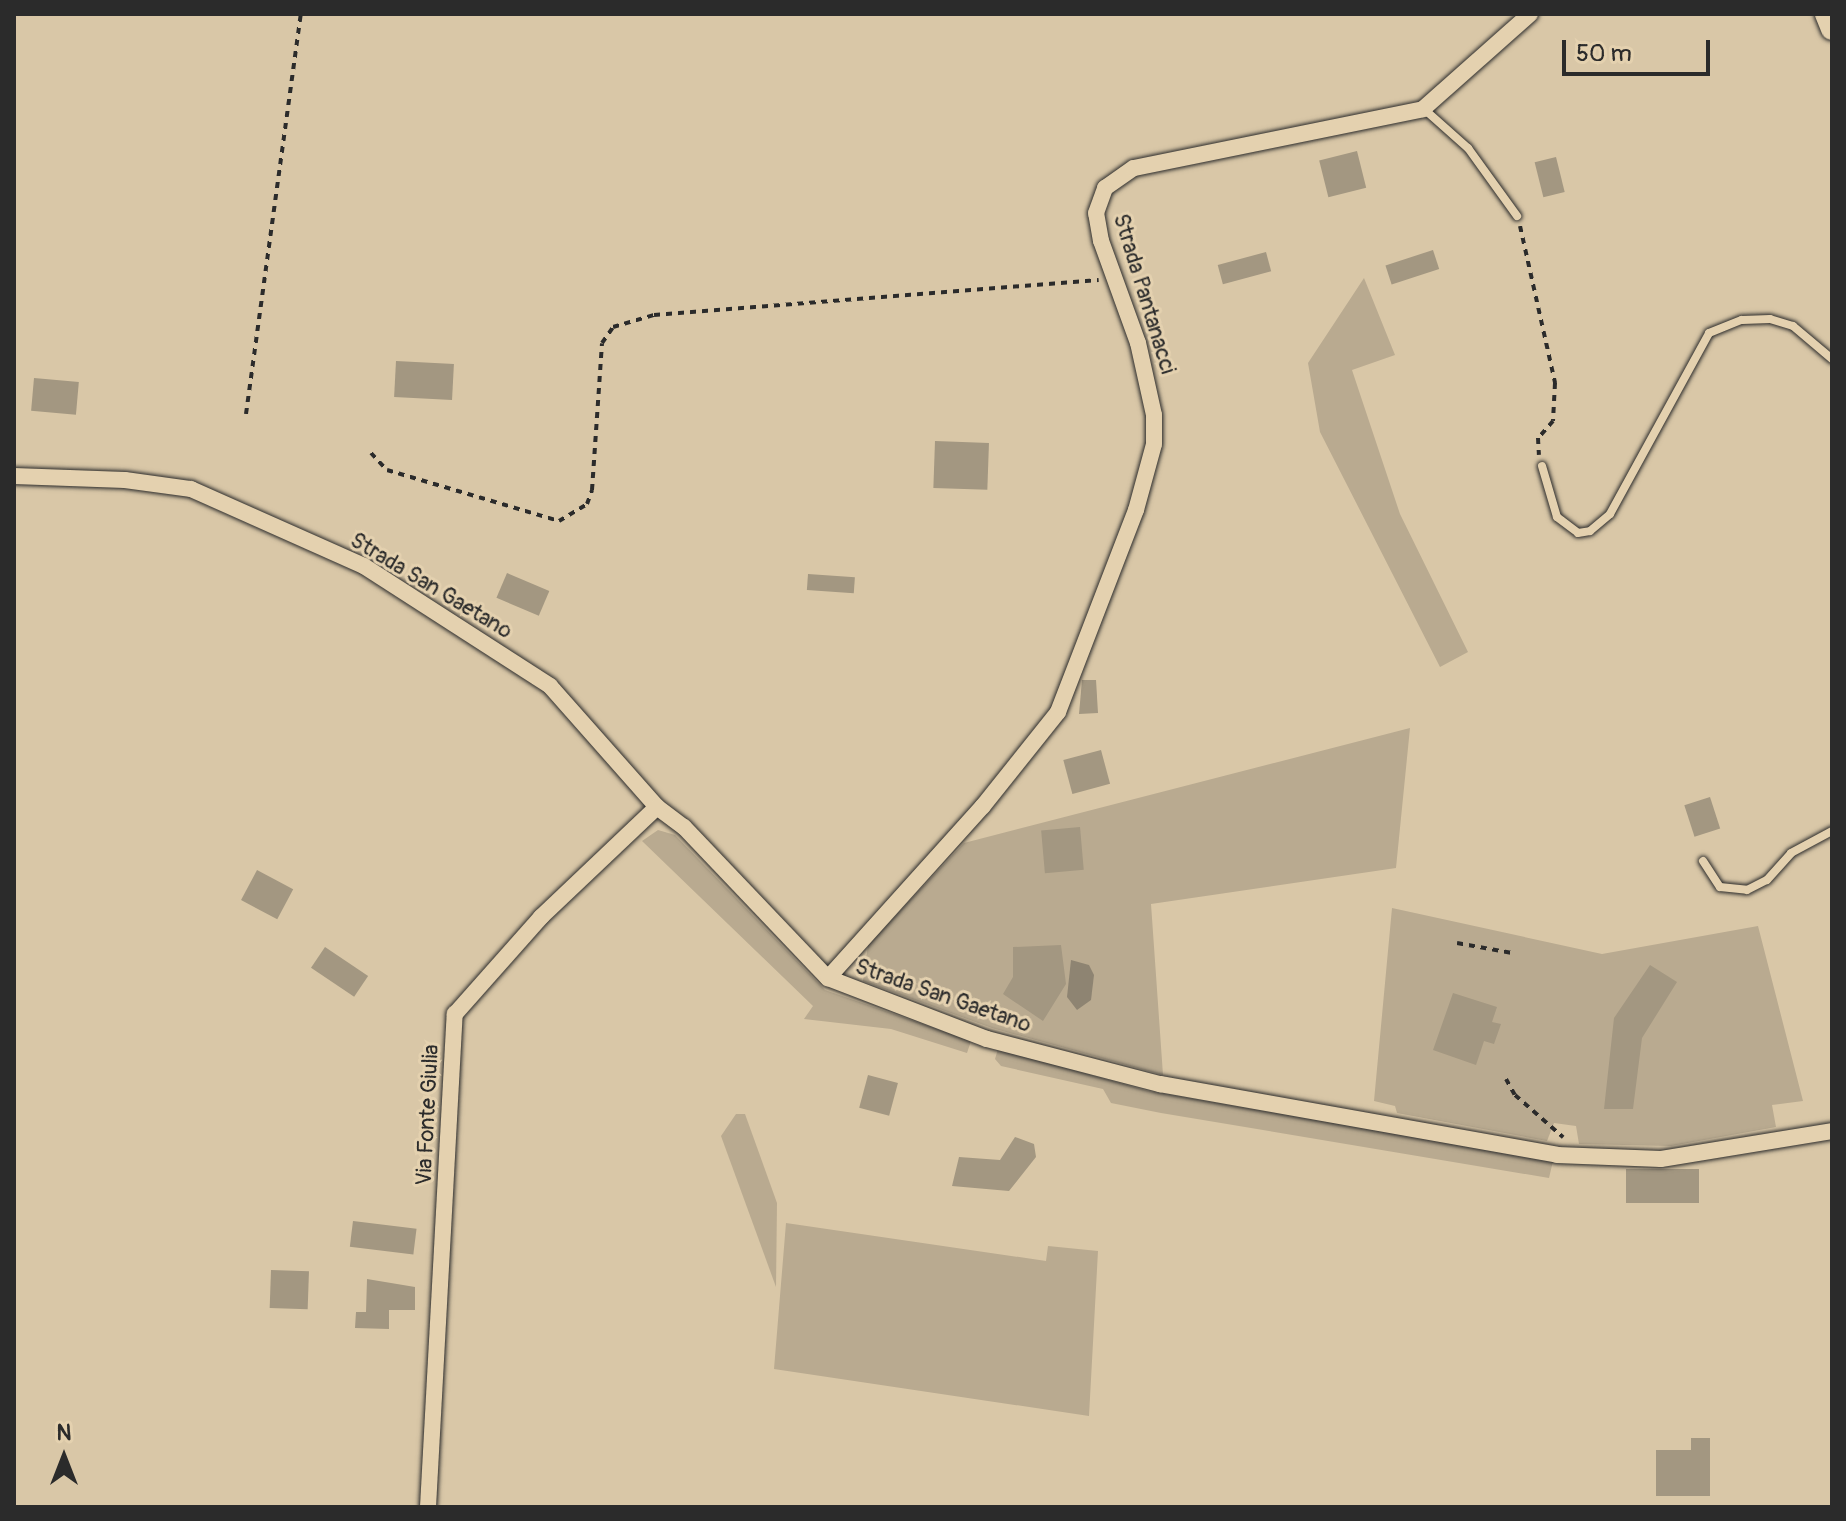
<!DOCTYPE html>
<style>
body{margin:0}
#map{position:relative;width:1846px;height:1521px;overflow:hidden;background:#d9c7a7;font-family:Pangolin,sans-serif}
div>[style]{position:absolute}
.green>*{inset:0;background:#b9aa90}
.water>*{inset:0;background:#8e8472}
.building>*{inset:0;background:#a39781;transform-origin:0 0}
.path>*{height:4px;margin-top:-2px;transform-origin:0;background:repeating-linear-gradient(90deg,#2b2b2b 0 6px,transparent 0 12px)}
.roads{filter:drop-shadow(0 0 2px #2b2b2b) drop-shadow(0 0 2px #2b2b2b)}
.lane>*{height:8px;margin:-4px;padding:0 4px;transform-origin:4px;border-radius:4px;background:#e4d1af}
.street>*{height:16px;margin:-8px;padding:0 8px;transform-origin:8px;border-radius:8px;background:#e4d1af}
.secondary>*{height:22px;margin:-11px;padding:0 11px;transform-origin:11px;border-radius:11px;background:#e4d1af}
span{translate:-50% -50%;white-space:nowrap;text-align:center;line-height:1.15;-webkit-text-stroke:6px #e4d1af;paint-order:stroke}
.street-label{font-size:22px;color:#2b2b2b}
.frame{position:absolute;inset:0;border:16px solid #2b2b2b;pointer-events:none}
.north{position:absolute;left:24px;top:1417px;width:80px;height:80px;-webkit-text-stroke:6px #e4d1af;paint-order:stroke;rotate:0deg;font-size:22px;font-weight:700;line-height:32px;text-align:center;color:#2b2b2b}
.north::after{content:'';display:block;margin:auto;width:28px;height:36px;background:#2b2b2b;clip-path:polygon(50% 0,100% 100%,50% 72%,0 100%)}
.scale{position:absolute;left:1562px;top:40px;width:148px;height:36px;box-sizing:border-box;border:4px solid #2b2b2b;border-top:0;padding-left:10px;font-size:24px;line-height:28px;white-space:nowrap;color:#2b2b2b;-webkit-text-stroke:6px #e4d1af;paint-order:stroke}
</style>
<div id="map">
<div class="green">
<i style="clip-path:polygon(1364px 278px,1395px 355px,1352px 370px,1400px 514px,1468px 652px,1440px 667px,1320px 432px,1308px 363px)"></i>
<i style="clip-path:polygon(1410px 728px,1396px 868px,1151px 904px,1163px 1075px,992px 1028px,863px 981px,868px 945px,964px 843px)"></i>
<i style="clip-path:polygon(658px 830px,675px 835px,825px 990px,971px 1041px,967px 1053px,891px 1029px,804px 1019px,813px 1006px,642px 841px)"></i>
<i style="clip-path:polygon(1392px 908px,1602px 954px,1758px 926px,1803px 1101px,1772px 1105px,1776px 1127px,1671px 1146px,1579px 1144px,1576px 1126px,1554px 1123px,1547px 1141px,1397px 1113px,1395px 1106px,1374px 1101px)"></i>
<i style="clip-path:polygon(998px 1049px,1148px 1091px,1553px 1161px,1549px 1178px,1161px 1113px,1111px 1103px,1103px 1089px,1001px 1066px,995px 1059px)"></i>
<i style="clip-path:polygon(736px 1114px,745px 1114px,777px 1203px,776px 1287px,721px 1136px)"></i>
<i style="clip-path:polygon(786px 1223px,1046px 1261px,1048px 1246px,1098px 1251px,1089px 1416px,774px 1369px)"></i>
</div>
<div class="water">
<i style="clip-path:polygon(1071px 960px,1089px 965px,1094px 975px,1091px 1000px,1077px 1010px,1067px 997px)"></i>
</div>
<div class="building">
<i style="left:1357px;top:151px;width:38px;height:39px;rotate:76deg"></i>
<i style="left:1556px;top:157px;width:36px;height:22px;rotate:76deg"></i>
<i style="left:1433px;top:250px;width:20px;height:50px;rotate:72deg"></i>
<i style="left:1266px;top:252px;width:20px;height:50px;rotate:75deg"></i>
<i style="left:396px;top:361px;width:58px;height:36px;rotate:3deg"></i>
<i style="left:34px;top:378px;width:45px;height:33px;rotate:5deg"></i>
<i style="left:935px;top:441px;width:54px;height:47px;rotate:2deg"></i>
<i style="left:507px;top:573px;width:46px;height:27px;rotate:23deg"></i>
<i style="left:808px;top:574px;width:47px;height:16px;rotate:4deg"></i>
<i style="clip-path:polygon(1082px 680px,1096px 680px,1098px 713px,1079px 714px)"></i>
<i style="left:1101px;top:750px;width:35px;height:39px;rotate:75deg"></i>
<i style="left:1710px;top:797px;width:33px;height:27px;rotate:72deg"></i>
<i style="left:1080px;top:827px;width:43px;height:39px;rotate:85deg"></i>
<i style="left:257px;top:870px;width:41px;height:34px;rotate:28deg"></i>
<i style="clip-path:polygon(1061px 945px,1066px 984px,1043px 1021px,1003px 994px,1013px 977px,1013px 947px)"></i>
<i style="left:325px;top:947px;width:52px;height:25px;rotate:34deg"></i>
<i style="clip-path:polygon(1650px 965px,1677px 982px,1642px 1038px,1633px 1109px,1604px 1109px,1614px 1018px)"></i>
<i style="clip-path:polygon(1453px 993px,1497px 1007px,1492px 1022px,1501px 1024px,1494px 1044px,1484px 1041px,1476px 1065px,1433px 1050px)"></i>
<i style="left:868px;top:1075px;width:31px;height:34px;rotate:15deg"></i>
<i style="clip-path:polygon(1015px 1137px,1034px 1144px,1036px 1157px,1009px 1191px,952px 1186px,959px 1157px,1000px 1160px)"></i>
<i style="left:1626px;top:1169px;width:73px;height:34px"></i>
<i style="left:353px;top:1221px;width:64px;height:26px;rotate:7deg"></i>
<i style="left:271px;top:1270px;width:38px;height:38px;rotate:2deg"></i>
<i style="clip-path:polygon(367px 1279px,415px 1287px,415px 1310px,389px 1310px,389px 1329px,355px 1328px,356px 1312px,366px 1312px)"></i>
<i style="clip-path:polygon(1691px 1438px,1710px 1438px,1710px 1496px,1656px 1496px,1656px 1450px,1691px 1450px)"></i>
</div>
<div class="path">
<i style="left:1520px;top:226px;width:161px;rotate:77.4deg"></i>
<i style="left:1555px;top:383px;width:38px;rotate:93deg"></i>
<i style="left:1553px;top:421px;width:23px;rotate:131deg"></i>
<i style="left:1538px;top:438px;width:17px;rotate:87deg"></i>
<i style="left:246px;top:414px;width:404px;rotate:-82.2deg"></i>
<i style="left:371px;top:453px;width:23px;rotate:47deg"></i>
<i style="left:387px;top:470px;width:179px;rotate:16.5deg"></i>
<i style="left:559px;top:521px;width:33px;rotate:-31deg"></i>
<i style="left:587px;top:504px;width:15px;rotate:-70deg"></i>
<i style="left:592px;top:490px;width:147px;rotate:-86.1deg"></i>
<i style="left:602px;top:343px;width:19px;rotate:-55deg"></i>
<i style="left:613px;top:327px;width:43px;rotate:-16.3deg"></i>
<i style="left:654px;top:315px;width:446px;rotate:-4.5deg"></i>
<i style="left:1457px;top:943px;width:56px;rotate:10.3deg"></i>
<i style="left:1506px;top:1079px;width:18px;rotate:61deg"></i>
<i style="left:1515px;top:1095px;width:64px;rotate:41.2deg"></i>
</div>
<div class="roads">
<div class="lane">
<i style="left:1424px;top:109px;width:59px;rotate:41.6deg"></i>
<i style="left:1468px;top:148px;width:84px;rotate:54.2deg"></i>
<i style="left:1542px;top:466px;width:53px;rotate:73.6deg"></i>
<i style="left:1557px;top:517px;width:26px;rotate:37deg"></i>
<i style="left:1578px;top:533px;width:12px;rotate:-9deg"></i>
<i style="left:1590px;top:531px;width:26px;rotate:-40deg"></i>
<i style="left:1610px;top:514px;width:206px;rotate:-61.3deg"></i>
<i style="left:1709px;top:333px;width:35px;rotate:-22deg"></i>
<i style="left:1742px;top:320px;width:28px;rotate:-2deg"></i>
<i style="left:1770px;top:319px;width:24px;rotate:17deg"></i>
<i style="left:1793px;top:326px;width:51px;rotate:40.2deg"></i>
<i style="left:1703px;top:861px;width:31px;rotate:57deg"></i>
<i style="left:1720px;top:887px;width:27px;rotate:6deg"></i>
<i style="left:1747px;top:890px;width:22px;rotate:-27deg"></i>
<i style="left:1767px;top:880px;width:36px;rotate:-48deg"></i>
<i style="left:1791px;top:853px;width:47px;rotate:-28.2deg"></i>
</div>
<div class="street">
<i style="left:14px;top:476px;width:111px;rotate:2.1deg"></i>
<i style="left:125px;top:480px;width:67px;rotate:7.8deg"></i>
<i style="left:191px;top:489px;width:189px;rotate:24deg"></i>
<i style="left:364px;top:566px;width:221px;rotate:32.8deg"></i>
<i style="left:550px;top:686px;width:162px;rotate:48.5deg"></i>
<i style="left:657px;top:807px;width:34px;rotate:37deg"></i>
<i style="left:684px;top:827px;width:209px;rotate:46.4deg"></i>
<i style="left:828px;top:978px;width:170px;rotate:21deg"></i>
<i style="left:987px;top:1039px;width:179px;rotate:14.6deg"></i>
<i style="left:1160px;top:1084px;width:403px;rotate:10.1deg"></i>
<i style="left:1557px;top:1155px;width:104px;rotate:2.2deg"></i>
<i style="left:1661px;top:1159px;width:173px;rotate:-9.3deg"></i>
<i style="left:828px;top:978px;width:232px;rotate:-48deg"></i>
<i style="left:983px;top:806px;width:120px;rotate:-51.4deg"></i>
<i style="left:1058px;top:712px;width:217px;rotate:-68.9deg"></i>
<i style="left:1136px;top:510px;width:68px;rotate:-74.7deg"></i>
<i style="left:1154px;top:444px;width:29px;rotate:-90deg"></i>
<i style="left:1154px;top:415px;width:74px;rotate:-102.5deg"></i>
<i style="left:1138px;top:343px;width:109px;rotate:-109.9deg"></i>
<i style="left:1101px;top:241px;width:28px;rotate:-100deg"></i>
<i style="left:1096px;top:213px;width:27px;rotate:-70deg"></i>
<i style="left:1105px;top:188px;width:35px;rotate:-35deg"></i>
<i style="left:1134px;top:168px;width:295px;rotate:-11.5deg"></i>
<i style="left:1423px;top:109px;width:143px;rotate:-41.6deg"></i>
<i style="left:428px;top:1507px;width:494px;rotate:-86.9deg"></i>
<i style="left:455px;top:1014px;width:130px;rotate:-48.4deg"></i>
<i style="left:541px;top:917px;width:160px;rotate:-43.5deg"></i>
</div>
<div class="secondary">
<i style="left:1826px;top:14px;width:16px;rotate:68deg"></i>
</div>
</div>
<div class="street-label">
<span style="left:1144px;top:294px;rotate:73deg">Strada Pantanacci</span>
<span style="left:431px;top:586px;rotate:31deg">Strada San Gaetano</span>
<span style="left:943px;top:996px;rotate:19deg">Strada San Gaetano</span>
<span style="left:428px;top:1115px;rotate:-87deg">Via Fonte Giulia</span>
</div>
<div class="frame"></div>
<div class="north">N</div>
<div class="scale">50 m</div>
</div>
